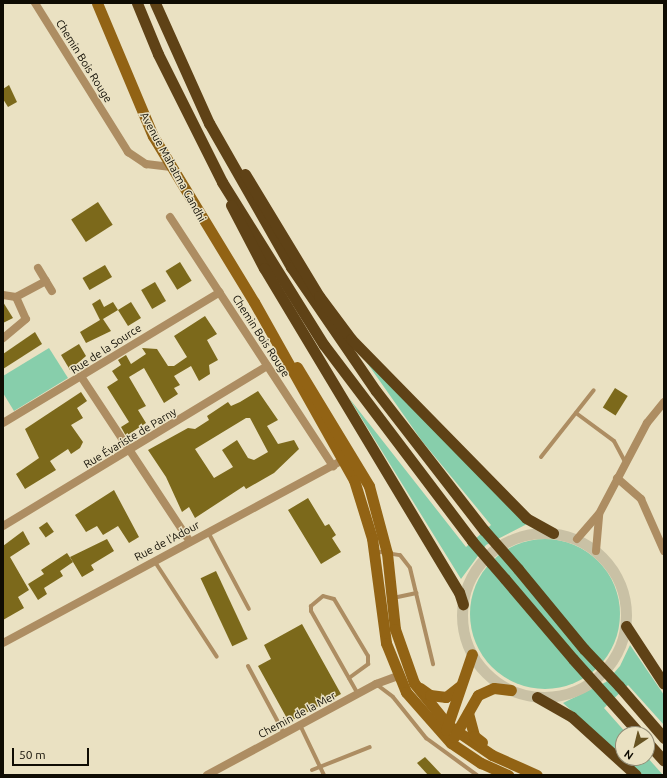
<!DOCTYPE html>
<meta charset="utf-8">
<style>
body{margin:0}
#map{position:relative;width:667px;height:778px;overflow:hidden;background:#eae1c2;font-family:Ubuntu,sans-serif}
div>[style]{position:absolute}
.green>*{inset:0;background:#87ceab}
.round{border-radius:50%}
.building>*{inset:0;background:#7c691b;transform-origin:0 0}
.secondary-tunnel>*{height:11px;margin-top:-5.5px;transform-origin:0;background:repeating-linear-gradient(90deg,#c9c1a5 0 11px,transparent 0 16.5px)}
.secondary-tunnel>.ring{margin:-5.5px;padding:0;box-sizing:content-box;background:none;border:11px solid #c9c1a5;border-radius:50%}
.service>*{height:4px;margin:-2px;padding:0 2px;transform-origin:2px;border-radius:2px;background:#ad8d62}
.minor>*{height:8px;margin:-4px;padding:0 4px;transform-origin:4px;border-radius:4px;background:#ad8d62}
.secondary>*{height:11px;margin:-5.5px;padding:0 5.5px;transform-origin:5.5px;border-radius:5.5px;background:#926314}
.trunk>*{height:11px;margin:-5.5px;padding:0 5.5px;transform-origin:5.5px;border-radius:5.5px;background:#5f4216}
.trunk-bridge>*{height:11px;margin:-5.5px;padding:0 5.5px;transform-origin:5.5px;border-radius:5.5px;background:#5f4216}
span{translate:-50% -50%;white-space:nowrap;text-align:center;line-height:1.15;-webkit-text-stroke:3px #eae1c2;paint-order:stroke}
.street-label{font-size:11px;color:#0f0c03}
.frame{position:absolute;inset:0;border:4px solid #0f0c03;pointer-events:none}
.north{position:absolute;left:615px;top:726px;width:40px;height:40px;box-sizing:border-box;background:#eae1c2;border:1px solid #928c76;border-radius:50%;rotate:215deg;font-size:11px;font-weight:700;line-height:16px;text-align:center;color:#0f0c03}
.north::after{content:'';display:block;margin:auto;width:14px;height:18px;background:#675322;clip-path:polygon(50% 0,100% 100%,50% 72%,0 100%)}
.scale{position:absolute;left:12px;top:748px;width:77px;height:18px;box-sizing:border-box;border:2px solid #0f0c03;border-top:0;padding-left:5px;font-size:12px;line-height:14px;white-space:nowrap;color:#0f0c03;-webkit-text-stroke:3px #eae1c2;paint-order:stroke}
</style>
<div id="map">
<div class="green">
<i style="clip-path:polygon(49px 348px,68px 378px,14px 411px,3px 393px,3px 376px)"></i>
<i style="clip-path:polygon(365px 360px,527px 524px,486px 545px,461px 579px,349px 398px,466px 547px,491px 525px,422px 441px)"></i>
<i class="round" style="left:470px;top:539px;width:150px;height:150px"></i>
<i style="clip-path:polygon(630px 645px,664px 695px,664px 725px,628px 685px,604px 708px,627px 734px,623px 734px,623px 757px,563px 703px,606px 682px,620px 666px)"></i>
<i style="clip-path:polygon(647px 757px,663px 775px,643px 775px,624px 758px)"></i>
</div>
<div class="building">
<i style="clip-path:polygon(9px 85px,17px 102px,8px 107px,3px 99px,3px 89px)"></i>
<i style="left:98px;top:202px;width:27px;height:32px;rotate:57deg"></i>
<i style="left:180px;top:262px;width:22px;height:17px;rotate:58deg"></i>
<i style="left:105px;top:265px;width:14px;height:26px;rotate:60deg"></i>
<i style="left:155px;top:282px;width:22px;height:16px;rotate:60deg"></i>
<i style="clip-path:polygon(100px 299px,104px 307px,113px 302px,118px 310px,131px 302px,141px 318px,128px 326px,118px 310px,103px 319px,111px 331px,86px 343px,80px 332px,100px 320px,92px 304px)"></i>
<i style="clip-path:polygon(3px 302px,13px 318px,3px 323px)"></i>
<i style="clip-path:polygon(205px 316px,217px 334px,207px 340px,218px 360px,209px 365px,210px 374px,199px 381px,191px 366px,174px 376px,180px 385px,174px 388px,178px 394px,164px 403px,144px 368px,129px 377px,146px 406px,138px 410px,146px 423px,126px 436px,121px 427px,129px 422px,107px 387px,118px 380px,112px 371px,121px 365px,118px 360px,126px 355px,131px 364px,146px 354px,142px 348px,157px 349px,168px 366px,174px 366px,187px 357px,174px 336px)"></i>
<i style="clip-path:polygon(35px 332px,42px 344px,3px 369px,3px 354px)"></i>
<i style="clip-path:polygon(79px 344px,86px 356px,70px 370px,61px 355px)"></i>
<i style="left:615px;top:388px;width:15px;height:23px;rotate:32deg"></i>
<i style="clip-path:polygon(evenodd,258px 391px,278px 420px,267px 426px,278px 444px,294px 440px,299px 449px,274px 473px,246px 489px,244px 486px,195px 518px,189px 507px,182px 512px,166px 477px,148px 450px,188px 428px,195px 429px,209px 420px,207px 416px,228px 402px,231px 406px,240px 402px,258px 391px,246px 418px,250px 418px,268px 452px,254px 460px,248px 458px,237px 440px,222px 450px,233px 467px,214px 478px,195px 449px,246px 418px)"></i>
<i style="clip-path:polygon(81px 392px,87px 401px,77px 408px,83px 418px,71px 425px,83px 442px,80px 448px,71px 454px,68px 449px,50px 461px,56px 470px,25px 489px,16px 474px,39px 458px,25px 429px)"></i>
<i style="clip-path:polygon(114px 490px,139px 537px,129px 543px,118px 526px,103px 535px,97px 526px,86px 532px,75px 515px)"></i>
<i style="clip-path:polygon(308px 498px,325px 526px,329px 524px,336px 535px,332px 538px,341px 552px,321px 564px,288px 510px)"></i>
<i style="left:47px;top:522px;width:12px;height:10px;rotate:55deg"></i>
<i style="clip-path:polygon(23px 531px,30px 544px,10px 557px,29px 590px,18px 597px,24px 608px,3px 620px,3px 546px)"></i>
<i style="clip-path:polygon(107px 539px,114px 551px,91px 565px,94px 570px,82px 577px,70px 557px)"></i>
<i style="clip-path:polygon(67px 553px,73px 562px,60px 571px,63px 576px,44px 588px,47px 594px,38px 600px,28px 584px,44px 574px,41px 570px)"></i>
<i style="left:216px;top:571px;width:75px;height:17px;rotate:65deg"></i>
<i style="clip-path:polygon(302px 624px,341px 694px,289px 722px,258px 666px,271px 659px,264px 645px)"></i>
<i style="clip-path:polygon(425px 757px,442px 775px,428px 775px,417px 763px)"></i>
</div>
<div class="secondary-tunnel">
<i class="ring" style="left:462px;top:533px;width:153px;height:153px"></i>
</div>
<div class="service">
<i style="left:576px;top:413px;width:47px;rotate:36.4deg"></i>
<i style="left:614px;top:441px;width:24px;rotate:62deg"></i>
<i style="left:541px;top:457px;width:85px;rotate:-51.7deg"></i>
<i style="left:208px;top:532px;width:87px;rotate:62deg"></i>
<i style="left:375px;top:555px;width:6px;rotate:-31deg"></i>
<i style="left:380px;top:552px;width:20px;rotate:9deg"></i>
<i style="left:400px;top:555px;width:16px;rotate:52deg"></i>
<i style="left:410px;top:568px;width:99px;rotate:76.5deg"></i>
<i style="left:155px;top:562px;width:113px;rotate:56.9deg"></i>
<i style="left:393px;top:598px;width:24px;rotate:-12deg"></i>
<i style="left:248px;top:666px;width:76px;rotate:61.8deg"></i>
<i style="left:349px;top:678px;width:24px;rotate:-36deg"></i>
<i style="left:368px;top:664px;width:8px;rotate:-90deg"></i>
<i style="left:368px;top:656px;width:66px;rotate:-120.8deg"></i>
<i style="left:334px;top:599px;width:11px;rotate:-165deg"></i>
<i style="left:323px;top:596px;width:16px;rotate:140deg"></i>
<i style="left:311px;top:606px;width:5px;rotate:90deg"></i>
<i style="left:311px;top:611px;width:95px;rotate:60.5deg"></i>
<i style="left:376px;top:684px;width:21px;rotate:37deg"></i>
<i style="left:393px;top:697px;width:53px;rotate:51.2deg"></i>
<i style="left:426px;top:738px;width:63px;rotate:36deg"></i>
<i style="left:300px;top:725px;width:55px;rotate:64.4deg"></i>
<i style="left:312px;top:770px;width:62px;rotate:-21.6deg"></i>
</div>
<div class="minor">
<i style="left:35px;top:3px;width:176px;rotate:58deg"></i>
<i style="left:128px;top:152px;width:22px;rotate:34deg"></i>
<i style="left:146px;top:164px;width:25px;rotate:7deg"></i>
<i style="left:170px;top:217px;width:298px;rotate:56.8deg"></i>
<i style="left:38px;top:268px;width:27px;rotate:59deg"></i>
<i style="left:3px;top:295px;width:13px;rotate:9deg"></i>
<i style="left:16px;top:297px;width:24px;rotate:66deg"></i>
<i style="left:26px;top:319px;width:30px;rotate:140deg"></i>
<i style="left:16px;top:297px;width:34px;rotate:-28deg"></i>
<i style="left:82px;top:378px;width:196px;rotate:56.6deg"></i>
<i style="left:3px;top:423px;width:253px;rotate:-31.1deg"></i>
<i style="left:617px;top:478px;width:32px;rotate:41deg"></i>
<i style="left:641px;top:499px;width:57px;rotate:66.1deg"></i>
<i style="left:3px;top:526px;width:309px;rotate:-31.2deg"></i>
<i style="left:577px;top:539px;width:33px;rotate:-49deg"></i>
<i style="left:599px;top:514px;width:103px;rotate:-62.2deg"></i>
<i style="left:647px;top:423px;width:27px;rotate:-51deg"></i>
<i style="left:596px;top:551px;width:37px;rotate:-85deg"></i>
<i style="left:3px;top:643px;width:386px;rotate:-28.3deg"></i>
<i style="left:207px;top:775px;width:192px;rotate:-28.3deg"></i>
<i style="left:376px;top:684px;width:23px;rotate:-20deg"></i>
</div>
<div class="secondary">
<i style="left:97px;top:3px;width:144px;rotate:67.2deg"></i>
<i style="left:153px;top:136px;width:194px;rotate:58.7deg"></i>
<i style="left:254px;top:302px;width:204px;rotate:60.7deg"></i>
<i style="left:354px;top:480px;width:61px;rotate:72.8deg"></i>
<i style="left:372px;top:538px;width:106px;rotate:82.4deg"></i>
<i style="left:386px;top:643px;width:53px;rotate:67.8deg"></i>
<i style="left:406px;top:692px;width:68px;rotate:48.6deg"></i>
<i style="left:451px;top:743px;width:36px;rotate:34deg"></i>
<i style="left:481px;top:763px;width:30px;rotate:24deg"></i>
<i style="left:297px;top:367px;width:139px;rotate:58.8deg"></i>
<i style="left:369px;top:486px;width:69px;rotate:75deg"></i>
<i style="left:387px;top:553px;width:76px;rotate:84deg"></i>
<i style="left:395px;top:629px;width:57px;rotate:70.6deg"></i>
<i style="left:414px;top:683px;width:54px;rotate:51deg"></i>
<i style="left:448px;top:725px;width:53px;rotate:34.3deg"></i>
<i style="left:492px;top:755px;width:49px;rotate:24deg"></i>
<i style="left:420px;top:688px;width:12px;rotate:35deg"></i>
<i style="left:430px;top:695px;width:16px;rotate:7deg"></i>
<i style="left:446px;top:697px;width:18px;rotate:-38deg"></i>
<i style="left:468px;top:713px;width:24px;rotate:75deg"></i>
<i style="left:474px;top:736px;width:10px;rotate:37deg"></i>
<i style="left:446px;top:730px;width:80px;rotate:-71.1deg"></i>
<i style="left:454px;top:737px;width:48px;rotate:-60.3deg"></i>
<i style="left:478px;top:695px;width:17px;rotate:-24deg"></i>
<i style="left:494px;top:688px;width:17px;rotate:7deg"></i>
</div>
<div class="trunk">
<i style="left:137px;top:3px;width:55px;rotate:67.6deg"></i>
<i style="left:158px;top:54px;width:143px;rotate:63.4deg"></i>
<i style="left:222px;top:182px;width:192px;rotate:58deg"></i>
<i style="left:324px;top:345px;width:246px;rotate:52.9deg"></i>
<i style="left:155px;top:3px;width:132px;rotate:65.8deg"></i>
<i style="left:209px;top:123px;width:166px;rotate:60.3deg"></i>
<i style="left:291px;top:267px;width:150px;rotate:55.6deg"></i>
<i style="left:376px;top:391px;width:176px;rotate:52.2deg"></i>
<i style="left:245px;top:174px;width:143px;rotate:58.8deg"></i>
<i style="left:319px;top:296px;width:54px;rotate:53.3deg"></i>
<i style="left:351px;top:339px;width:250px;rotate:45.6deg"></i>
<i style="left:526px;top:518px;width:31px;rotate:29deg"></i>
<i style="left:231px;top:205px;width:71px;rotate:62.4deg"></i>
<i style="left:264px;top:268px;width:378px;rotate:59deg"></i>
<i style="left:459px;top:592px;width:13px;rotate:72deg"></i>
<i style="left:518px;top:569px;width:104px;rotate:50.5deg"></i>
<i style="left:505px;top:579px;width:105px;rotate:49.6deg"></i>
<i style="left:626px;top:626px;width:69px;rotate:56.8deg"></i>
<i style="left:619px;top:686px;width:69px;rotate:49.1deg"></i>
<i style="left:537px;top:697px;width:40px;rotate:29.7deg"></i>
<i style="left:572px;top:717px;width:86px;rotate:42.2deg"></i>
<i style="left:607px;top:697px;width:50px;rotate:48.3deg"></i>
<i style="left:647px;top:742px;width:25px;rotate:48deg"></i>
</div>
<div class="trunk-bridge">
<i style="left:484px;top:530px;width:52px;rotate:48.9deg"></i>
<i style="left:472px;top:541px;width:50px;rotate:49deg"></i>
<i style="left:584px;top:649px;width:51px;rotate:46.6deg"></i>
<i style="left:573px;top:659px;width:51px;rotate:48.2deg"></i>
</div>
<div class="street-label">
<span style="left:84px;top:61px;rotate:58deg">Chemin Bois Rouge</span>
<span style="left:173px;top:167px;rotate:61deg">Avenue Mahatma Gandhi</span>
<span style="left:261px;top:336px;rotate:57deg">Chemin Bois Rouge</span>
<span style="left:106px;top:349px;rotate:-33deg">Rue de la Source</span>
<span style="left:130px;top:438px;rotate:-31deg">Rue Évariste de Parny</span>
<span style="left:167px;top:541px;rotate:-28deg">Rue de l'Adour</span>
<span style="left:297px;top:715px;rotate:-28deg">Chemin de la Mer</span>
</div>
<div class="frame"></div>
<div class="north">N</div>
<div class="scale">50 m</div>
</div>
